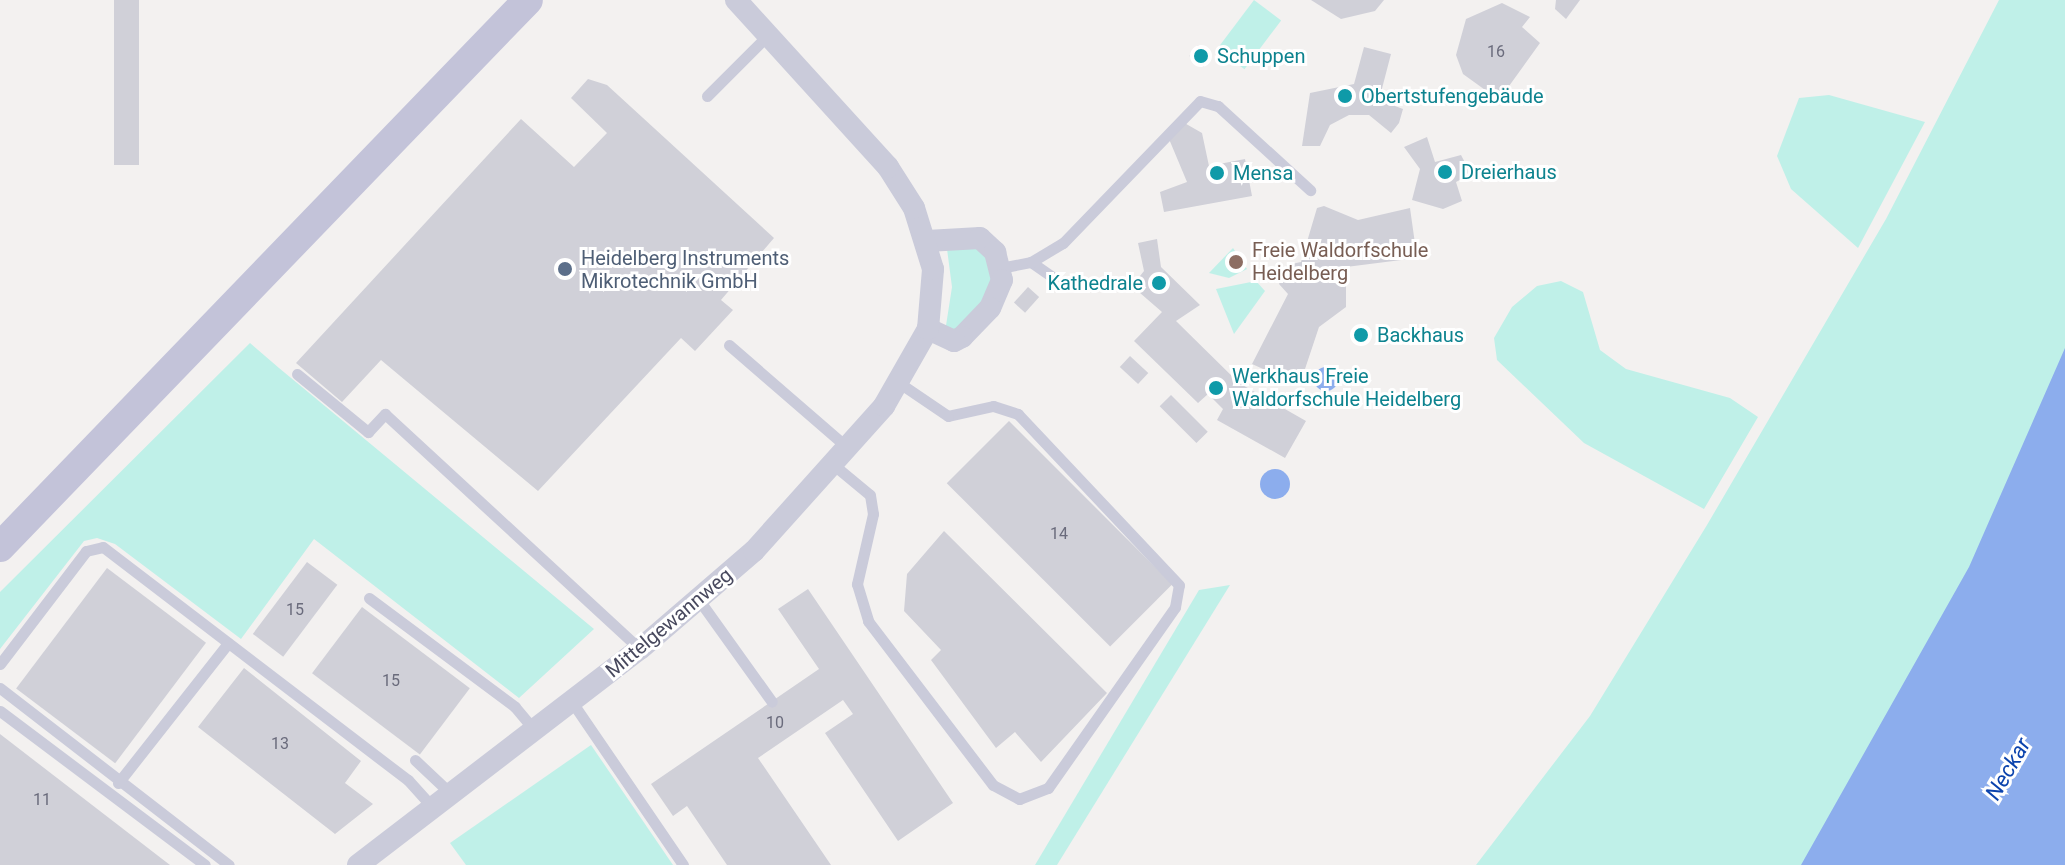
<!DOCTYPE html>
<meta charset="utf-8">
<style>
body{margin:0}
#map{position:relative;width:2065px;height:865px;overflow:hidden;background:#f3f1f0;font-family:Roboto,sans-serif}
div>[style]{position:absolute}
.green>*{inset:0;background:#bff0e8;transform-origin:0 0}
.water>*{inset:0;background:#8caded}
.round{border-radius:50%}
.building>*{inset:0;background:#d0d0d8;transform-origin:0 0}
.lane>*{height:11px;margin:-5.5px;padding:0 5.5px;transform-origin:5.5px;border-radius:5.5px;background:#cacbda}
.street>*{height:22px;margin:-11px;padding:0 11px;transform-origin:11px;border-radius:11px;background:#cacbda}
.secondary>*{height:30px;margin:-15px;padding:0 15px;transform-origin:15px;border-radius:15px;background:#c3c3d9}
.dots>*{width:22px;height:22px;translate:-50% -50%;box-sizing:border-box;border:4px solid #fff;border-radius:50%}
span{translate:-50% -50%;white-space:nowrap;text-align:center;line-height:1.15;-webkit-text-stroke:6px #fff;paint-order:stroke}
.number-label{font-size:16px;color:#6a6b7c}
.number-label span{-webkit-text-stroke-width:0}
.culture-label{font-size:20px;color:#0d838f}
.left{translate:0 -50%;text-align:left}
.right{translate:-100% -50%;text-align:right}
.education-label{font-size:20px;color:#785e54}
.service-label{font-size:20px;color:#4e5e75}
.street-label{font-size:20px;color:#48495e}
.water-label{font-size:22px;color:#0b43ad;font-style:italic}
</style>
<div id="map">
<div class="green">
<i style="left:1254px;top:0;width:34px;height:61px;rotate:37deg"></i>
<i style="clip-path:polygon(1999px 0,2065px 0,2065px 649px,1937px 865px,1476px 865px,1590px 716px,1707px 525px,1886px 219px)"></i>
<i style="clip-path:polygon(1829px 95px,1925px 122px,1858px 248px,1791px 189px,1777px 156px,1799px 98px)"></i>
<i style="clip-path:polygon(971px 245px,991px 256px,992px 291px,955px 334px,945px 332px,952px 287px,947px 249px)"></i>
<i style="clip-path:polygon(1233px 248px,1247px 269px,1229px 278px,1209px 273px)"></i>
<i style="clip-path:polygon(1256px 281px,1265px 291px,1234px 334px,1216px 289px)"></i>
<i style="clip-path:polygon(1561px 281px,1583px 292px,1600px 350px,1626px 369px,1730px 398px,1758px 417px,1704px 509px,1584px 443px,1497px 360px,1494px 338px,1512px 307px,1537px 286px)"></i>
<i style="clip-path:polygon(250px 343px,279px 368px,594px 629px,519px 698px,314px 539px,241px 639px,115px 544px,97px 538px,84px 541px,0 649px,0 592px)"></i>
<i style="clip-path:polygon(1230px 585px,1057px 865px,1035px 865px,1199px 590px)"></i>
<i style="clip-path:polygon(591px 745px,673px 865px,466px 865px,450px 843px)"></i>
</div>
<div class="water">
<i style="clip-path:polygon(2065px 348px,2065px 865px,1801px 865px,1969px 567px)"></i>
<i class="round" style="left:1314px;top:367px;width:24px;height:24px"></i>
<i class="round" style="left:1260px;top:469px;width:30px;height:30px"></i>
</div>
<div class="building">
<i style="left:114px;top:0;width:25px;height:165px"></i>
<i style="clip-path:polygon(1311px 0,1384px 0,1375px 11px,1341px 19px)"></i>
<i style="clip-path:polygon(1580px 0,1566px 19px,1555px 9px,1556px 0)"></i>
<i style="clip-path:polygon(1502px 3px,1530px 17px,1522px 27px,1540px 43px,1499px 100px,1463px 74px,1456px 55px,1466px 19px)"></i>
<i style="left:1198px;top:45px;width:18px;height:14px;rotate:38deg"></i>
<i style="clip-path:polygon(1364px 47px,1391px 54px,1379px 100px,1403px 109px,1399px 123px,1391px 133px,1369px 115px,1349px 115px,1330px 125px,1320px 146px,1302px 146px,1310px 93px,1354px 84px)"></i>
<i style="clip-path:polygon(588px 79px,607px 85px,774px 238px,721px 300px,733px 310px,695px 351px,681px 338px,538px 491px,381px 360px,342px 402px,296px 363px,521px 119px,574px 167px,607px 133px,571px 98px)"></i>
<i style="clip-path:polygon(1181px 121px,1202px 133px,1209px 166px,1245px 159px,1252px 196px,1164px 212px,1160px 192px,1187px 182px,1169px 139px)"></i>
<i style="clip-path:polygon(1427px 137px,1435px 162px,1461px 155px,1471px 174px,1456px 182px,1462px 201px,1443px 209px,1412px 200px,1420px 169px,1404px 147px)"></i>
<i style="clip-path:polygon(1324px 206px,1358px 220px,1410px 208px,1417px 258px,1346px 267px,1346px 307px,1319px 327px,1304px 372px,1274px 374px,1252px 364px,1288px 294px,1279px 284px,1287px 265px,1301px 262px,1317px 208px)"></i>
<i style="clip-path:polygon(1157px 239px,1161px 267px,1200px 305px,1176px 321px,1239px 383px,1306px 421px,1285px 458px,1217px 420px,1223px 409px,1208px 394px,1198px 403px,1134px 341px,1162px 312px,1132px 286px,1144px 271px,1138px 243px)"></i>
<i style="left:1028px;top:287px;width:15px;height:21px;rotate:42deg"></i>
<i style="clip-path:polygon(1354px 330px,1368px 333px,1367px 339px,1353px 337px)"></i>
<i style="left:1130px;top:356px;width:25px;height:15px;rotate:43deg"></i>
<i style="left:1171px;top:395px;width:52px;height:16px;rotate:45deg"></i>
<i style="left:1009px;top:421px;width:231px;height:88px;rotate:45deg"></i>
<i style="clip-path:polygon(944px 531px,1107px 693px,1041px 762px,1015px 732px,996px 748px,931px 660px,941px 650px,904px 611px,907px 574px)"></i>
<i style="left:307px;top:562px;width:38px;height:90px;rotate:37deg"></i>
<i style="left:107px;top:568px;width:124px;height:151px;rotate:37deg"></i>
<i style="clip-path:polygon(808px 589px,953px 803px,898px 841px,825px 733px,853px 714px,843px 700px,758px 758px,831px 865px,727px 865px,687px 806px,673px 816px,651px 784px,819px 669px,778px 609px)"></i>
<i style="left:362px;top:607px;width:135px;height:83px;rotate:37deg"></i>
<i style="clip-path:polygon(244px 668px,361px 761px,345px 783px,373px 804px,335px 834px,198px 727px)"></i>
<i style="clip-path:polygon(0 734px,170px 865px,0 865px)"></i>
</div>
<div class="lane">
<i style="left:707px;top:96px;width:86px;rotate:-45deg"></i>
<i style="left:1031px;top:262px;width:28px;rotate:35deg"></i>
<i style="left:1000px;top:268px;width:32px;rotate:-11deg"></i>
<i style="left:1031px;top:262px;width:37px;rotate:-31deg"></i>
<i style="left:1063px;top:243px;width:197px;rotate:-46deg"></i>
<i style="left:1200px;top:101px;width:19px;rotate:16deg"></i>
<i style="left:1218px;top:106px;width:125px;rotate:42.4deg"></i>
<i style="left:729px;top:345px;width:159px;rotate:40.9deg"></i>
<i style="left:297px;top:374px;width:92px;rotate:39.2deg"></i>
<i style="left:368px;top:432px;width:25px;rotate:-47deg"></i>
<i style="left:385px;top:414px;width:347px;rotate:42.7deg"></i>
<i style="left:835px;top:466px;width:45px;rotate:39.6deg"></i>
<i style="left:870px;top:495px;width:19px;rotate:81deg"></i>
<i style="left:873px;top:514px;width:72px;rotate:102.9deg"></i>
<i style="left:857px;top:584px;width:39px;rotate:73deg"></i>
<i style="left:868px;top:621px;width:206px;rotate:52.7deg"></i>
<i style="left:993px;top:785px;width:30px;rotate:28deg"></i>
<i style="left:1019px;top:799px;width:31px;rotate:-21deg"></i>
<i style="left:1048px;top:788px;width:221px;rotate:-54.9deg"></i>
<i style="left:1175px;top:607px;width:22px;rotate:-80deg"></i>
<i style="left:1179px;top:585px;width:235px;rotate:-133.3deg"></i>
<i style="left:1018px;top:414px;width:26px;rotate:-162deg"></i>
<i style="left:993px;top:406px;width:46px;rotate:167.5deg"></i>
<i style="left:948px;top:416px;width:57px;rotate:-145.8deg"></i>
<i style="left:369px;top:598px;width:182px;rotate:36.7deg"></i>
<i style="left:515px;top:707px;width:30px;rotate:50deg"></i>
<i style="left:699px;top:600px;width:125px;rotate:54.4deg"></i>
<i style="left:0;top:664px;width:142px;rotate:-52.7deg"></i>
<i style="left:86px;top:551px;width:17px;rotate:-13deg"></i>
<i style="left:103px;top:547px;width:384px;rotate:37.4deg"></i>
<i style="left:408px;top:780px;width:38px;rotate:48deg"></i>
<i style="left:0;top:688px;width:289px;rotate:37.7deg"></i>
<i style="left:572px;top:702px;width:197px;rotate:55.7deg"></i>
<i style="left:0;top:711px;width:256px;rotate:36.9deg"></i>
<i style="left:415px;top:760px;width:50px;rotate:43.4deg"></i>
<i style="left:118px;top:783px;width:178px;rotate:-51.8deg"></i>
</div>
<div class="street">
<i style="left:927px;top:241px;width:53px;rotate:-3.2deg"></i>
<i style="left:980px;top:238px;width:21px;rotate:43deg"></i>
<i style="left:995px;top:252px;width:29px;rotate:76deg"></i>
<i style="left:1002px;top:280px;width:30px;rotate:113deg"></i>
<i style="left:990px;top:308px;width:40px;rotate:134deg"></i>
<i style="left:962px;top:337px;width:9px;rotate:153deg"></i>
<i style="left:954px;top:341px;width:29px;rotate:-155deg"></i>
<i style="left:358px;top:865px;width:355px;rotate:-37.5deg"></i>
<i style="left:640px;top:649px;width:150px;rotate:-40.7deg"></i>
<i style="left:754px;top:551px;width:195px;rotate:-48.1deg"></i>
<i style="left:884px;top:406px;width:89px;rotate:-60.3deg"></i>
<i style="left:928px;top:329px;width:60px;rotate:-85.2deg"></i>
<i style="left:933px;top:269px;width:64px;rotate:-107.3deg"></i>
<i style="left:914px;top:208px;width:49px;rotate:-122.4deg"></i>
<i style="left:888px;top:167px;width:226px;rotate:-132.3deg"></i>
</div>
<div class="secondary">
<i style="left:0;top:547px;width:760px;rotate:-46.01deg"></i>
</div>
<div class="dots">
<i style="left:1201px;top:56px;background:#0f9aa8"></i>
<i style="left:1345px;top:96px;background:#0f9aa8"></i>
<i style="left:1445px;top:172px;background:#0f9aa8"></i>
<i style="left:1217px;top:173px;background:#0f9aa8"></i>
<i style="left:1236px;top:262px;background:#8d6e63"></i>
<i style="left:565px;top:269px;background:#5c6f8a"></i>
<i style="left:1159px;top:283px;background:#0f9aa8"></i>
<i style="left:1361px;top:335px;background:#0f9aa8"></i>
<i style="left:1216px;top:388px;background:#0f9aa8"></i>
</div>
<div class="number-label">
<span style="left:1496px;top:52px">16</span>
<span style="left:1059px;top:534px">14</span>
<span style="left:295px;top:610px">15</span>
<span style="left:391px;top:681px">15</span>
<span style="left:775px;top:723px">10</span>
<span style="left:280px;top:744px">13</span>
<span style="left:42px;top:800px">11</span>
</div>
<div class="culture-label">
<span class="left" style="left:1217px;top:56px">Schuppen</span>
<span class="left" style="left:1361px;top:96px">Obertstufengebäude</span>
<span class="left" style="left:1461px;top:172px">Dreierhaus</span>
<span class="left" style="left:1233px;top:173px">Mensa</span>
<span class="right" style="left:1143px;top:283px">Kathedrale</span>
<span class="left" style="left:1377px;top:335px">Backhaus</span>
<span class="left" style="left:1232px;top:388px">Werkhaus Freie<br>Waldorfschule Heidelberg</span>
</div>
<div class="education-label">
<span class="left" style="left:1252px;top:262px">Freie Waldorfschule<br>Heidelberg</span>
</div>
<div class="service-label">
<span class="left" style="left:581px;top:270px">Heidelberg Instruments<br>Mikrotechnik GmbH</span>
</div>
<div class="street-label">
<span style="left:669px;top:623px;rotate:-40deg">Mittelgewannweg</span>
</div>
<div class="water-label">
<span style="left:2008px;top:769px;rotate:-60deg">Neckar</span>
</div>
</div>
